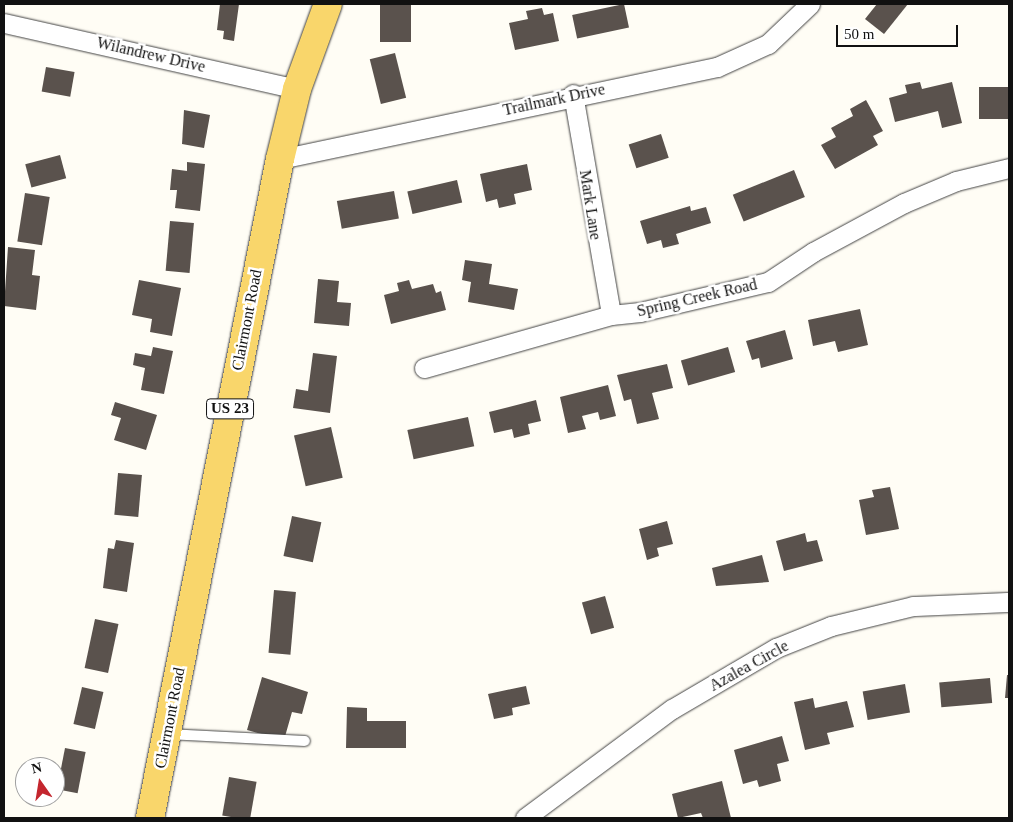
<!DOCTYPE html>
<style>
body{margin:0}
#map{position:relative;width:1013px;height:822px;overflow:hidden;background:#fffdf5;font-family:"Times New Roman",serif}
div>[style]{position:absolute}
.building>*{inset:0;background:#5a524d;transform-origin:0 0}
.roads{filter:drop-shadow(0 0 1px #444) drop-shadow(0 0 1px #444)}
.service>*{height:10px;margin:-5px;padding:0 5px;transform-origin:5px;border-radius:5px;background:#fff}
.minor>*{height:19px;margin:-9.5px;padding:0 9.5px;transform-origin:9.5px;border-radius:9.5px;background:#fff}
.primary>*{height:28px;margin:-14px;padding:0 14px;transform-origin:14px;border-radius:14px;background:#f9d66b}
span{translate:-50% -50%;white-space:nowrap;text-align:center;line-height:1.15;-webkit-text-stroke:5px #fff;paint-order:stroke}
.shield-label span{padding:1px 4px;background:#fff;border:1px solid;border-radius:4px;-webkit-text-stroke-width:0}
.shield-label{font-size:15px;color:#111;font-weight:700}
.street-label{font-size:16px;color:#111}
.frame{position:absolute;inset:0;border:5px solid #111;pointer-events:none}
.north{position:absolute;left:15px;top:757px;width:50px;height:50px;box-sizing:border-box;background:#fff;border:1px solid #a0a0a0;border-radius:50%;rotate:347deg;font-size:14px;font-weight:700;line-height:20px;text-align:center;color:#111}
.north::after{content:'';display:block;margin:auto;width:18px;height:22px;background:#c4262e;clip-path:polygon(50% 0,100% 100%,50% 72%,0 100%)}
.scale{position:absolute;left:836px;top:25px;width:122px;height:22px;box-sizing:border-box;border:2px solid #111;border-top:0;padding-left:6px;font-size:15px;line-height:18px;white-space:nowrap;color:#111;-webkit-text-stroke:4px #fff;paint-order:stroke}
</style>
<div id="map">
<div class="building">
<i style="clip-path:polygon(220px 4px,239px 4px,234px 41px,223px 39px,224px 31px,217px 30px)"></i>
<i style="left:380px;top:4px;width:31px;height:38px"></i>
<i style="left:624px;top:4px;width:24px;height:53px;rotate:78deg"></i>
<i style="clip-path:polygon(877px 4px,908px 4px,884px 34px,865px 19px)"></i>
<i style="clip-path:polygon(542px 8px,544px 15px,553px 13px,559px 41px,515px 50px,509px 23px,528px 19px,526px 11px)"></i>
<i style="left:395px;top:53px;width:46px;height:26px;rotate:76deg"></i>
<i style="left:46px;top:67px;width:29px;height:25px;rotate:10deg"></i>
<i style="clip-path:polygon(920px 82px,922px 89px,952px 82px,962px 123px,942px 128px,938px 111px,895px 122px,889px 98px,907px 93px,905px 85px)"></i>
<i style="left:1009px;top:87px;width:32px;height:30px;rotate:90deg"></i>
<i style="clip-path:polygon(866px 100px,883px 131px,873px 136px,878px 145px,835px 169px,821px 145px,836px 137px,831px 128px,853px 116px,850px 109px)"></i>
<i style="clip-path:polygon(184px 110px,210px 115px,204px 148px,182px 144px)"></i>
<i style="left:661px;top:134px;width:25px;height:34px;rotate:72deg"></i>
<i style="left:60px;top:155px;width:24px;height:36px;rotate:75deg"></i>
<i style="clip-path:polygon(187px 162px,205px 164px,200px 211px,175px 208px,177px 190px,170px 190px,172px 169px,187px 171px)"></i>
<i style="clip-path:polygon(527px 164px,532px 190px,514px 194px,516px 204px,499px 208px,497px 199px,486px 202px,480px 174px)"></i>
<i style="left:794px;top:170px;width:29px;height:66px;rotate:68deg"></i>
<i style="left:457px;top:180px;width:23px;height:51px;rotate:77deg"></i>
<i style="left:394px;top:191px;width:28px;height:58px;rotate:80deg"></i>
<i style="left:25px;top:193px;width:25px;height:49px;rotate:9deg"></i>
<i style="clip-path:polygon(690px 206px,691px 211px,706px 207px,711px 223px,676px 234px,679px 244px,663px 248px,661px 240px,647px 244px,640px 221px)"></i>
<i style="left:170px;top:221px;width:24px;height:50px;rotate:5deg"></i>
<i style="clip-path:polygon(8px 247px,35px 250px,32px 275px,40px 276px,36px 310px,4px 306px)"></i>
<i style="clip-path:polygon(465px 260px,492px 264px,489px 284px,518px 289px,514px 310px,468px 302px,471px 282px,462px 280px)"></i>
<i style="clip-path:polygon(318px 279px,339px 281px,337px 302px,351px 303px,349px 326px,314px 323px)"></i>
<i style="clip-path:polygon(139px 280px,181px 288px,172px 336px,150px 332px,152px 319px,132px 315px)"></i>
<i style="clip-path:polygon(409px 280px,412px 289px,433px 284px,436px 293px,441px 291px,446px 310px,391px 324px,384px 295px,399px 291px,397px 283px)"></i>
<i style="clip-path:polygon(860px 309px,868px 345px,838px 352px,835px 341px,813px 346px,808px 320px)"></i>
<i style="clip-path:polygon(785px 330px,793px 359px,761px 368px,759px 358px,752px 360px,746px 341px)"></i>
<i style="clip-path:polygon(153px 347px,173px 351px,164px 394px,141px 390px,145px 368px,133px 365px,135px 353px,151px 356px)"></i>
<i style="left:728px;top:347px;width:26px;height:49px;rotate:74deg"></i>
<i style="clip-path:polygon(313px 353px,337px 356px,330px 413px,293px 408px,296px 389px,308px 391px)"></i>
<i style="clip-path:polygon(667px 364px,673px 388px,652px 393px,659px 419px,637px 424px,631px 399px,624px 401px,617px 375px)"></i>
<i style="clip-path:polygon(608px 385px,616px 416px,600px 420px,598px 412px,582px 416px,586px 429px,568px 433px,560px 397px)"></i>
<i style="clip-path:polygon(536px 400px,541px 421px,528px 424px,530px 434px,514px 438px,512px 429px,494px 433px,489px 412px)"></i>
<i style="clip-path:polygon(115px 402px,157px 415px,146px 450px,114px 440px,121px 418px,111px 415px)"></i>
<i style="left:468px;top:417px;width:30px;height:62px;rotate:78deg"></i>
<i style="left:331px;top:427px;width:52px;height:38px;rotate:77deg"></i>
<i style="left:118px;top:473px;width:24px;height:42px;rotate:5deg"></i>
<i style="clip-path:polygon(890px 487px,899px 529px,866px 535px,859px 500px,874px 497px,872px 490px)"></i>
<i style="left:292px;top:516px;width:30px;height:41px;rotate:12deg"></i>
<i style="clip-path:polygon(667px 521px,673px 544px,657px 548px,659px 556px,647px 560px,639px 529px)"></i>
<i style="clip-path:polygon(805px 533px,807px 542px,817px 540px,823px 561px,784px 571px,776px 541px)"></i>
<i style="clip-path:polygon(116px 540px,134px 543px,127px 592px,103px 588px,108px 548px,114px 549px)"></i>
<i style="clip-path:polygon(762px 555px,769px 582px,716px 586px,712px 568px)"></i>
<i style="left:274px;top:590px;width:22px;height:63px;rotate:5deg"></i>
<i style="left:605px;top:596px;width:33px;height:24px;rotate:74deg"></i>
<i style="left:95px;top:619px;width:24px;height:50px;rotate:12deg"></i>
<i style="clip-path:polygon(1007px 675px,1009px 675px,1009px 698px,1005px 698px)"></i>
<i style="clip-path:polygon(262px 677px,308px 692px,302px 714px,292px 712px,284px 740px,247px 730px)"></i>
<i style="left:990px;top:678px;width:25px;height:51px;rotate:85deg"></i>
<i style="left:905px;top:684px;width:29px;height:43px;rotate:80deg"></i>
<i style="clip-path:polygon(526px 686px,530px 704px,512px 708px,513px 715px,494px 719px,488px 694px)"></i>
<i style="left:82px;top:687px;width:22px;height:38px;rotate:13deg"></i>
<i style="clip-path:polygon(813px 698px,815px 708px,847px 701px,854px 727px,827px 733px,830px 744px,805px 750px,794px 702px)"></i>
<i style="clip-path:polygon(347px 707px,367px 708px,367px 721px,406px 721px,406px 748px,346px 748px)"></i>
<i style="clip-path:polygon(782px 736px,789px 761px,777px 764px,781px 781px,759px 787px,757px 780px,743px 784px,734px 750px)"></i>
<i style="left:65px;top:748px;width:21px;height:42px;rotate:11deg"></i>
<i style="left:229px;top:777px;width:28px;height:39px;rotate:10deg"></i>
<i style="clip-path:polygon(722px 781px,731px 818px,703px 818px,701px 813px,678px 818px,672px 794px)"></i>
</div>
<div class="roads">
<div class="service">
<i style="left:167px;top:734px;width:138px;rotate:2.9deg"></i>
</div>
<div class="minor">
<i style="left:4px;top:23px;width:300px;rotate:12.7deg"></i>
<i style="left:573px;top:94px;width:224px;rotate:80.2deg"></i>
<i style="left:280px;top:159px;width:447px;rotate:-11.9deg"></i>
<i style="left:717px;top:67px;width:56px;rotate:-24.3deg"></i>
<i style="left:768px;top:44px;width:58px;rotate:-43.6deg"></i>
<i style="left:424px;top:368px;width:194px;rotate:-15.8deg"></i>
<i style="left:611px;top:315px;width:29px;rotate:-6deg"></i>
<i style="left:640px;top:312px;width:131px;rotate:-13.2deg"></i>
<i style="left:768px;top:282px;width:54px;rotate:-33.7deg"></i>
<i style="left:813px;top:252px;width:103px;rotate:-28.3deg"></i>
<i style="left:904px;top:203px;width:56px;rotate:-22.9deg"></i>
<i style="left:956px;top:181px;width:55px;rotate:-13.8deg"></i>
<i style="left:525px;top:818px;width:183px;rotate:-36.6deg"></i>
<i style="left:672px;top:709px;width:121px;rotate:-30.4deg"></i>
<i style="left:776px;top:648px;width:59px;rotate:-21.8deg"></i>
<i style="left:831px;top:626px;width:84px;rotate:-13.7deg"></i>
<i style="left:913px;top:606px;width:96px;rotate:-2.4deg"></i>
</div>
<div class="primary">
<i style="left:150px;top:818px;width:672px;rotate:-78.84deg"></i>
<i style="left:280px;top:159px;width:72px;rotate:-76.3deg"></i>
<i style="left:297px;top:89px;width:90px;rotate:-70deg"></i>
</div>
</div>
<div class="shield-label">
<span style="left:230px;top:409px">US 23</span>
</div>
<div class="street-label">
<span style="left:151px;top:55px;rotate:13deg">Wilandrew Drive</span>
<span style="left:554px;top:100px;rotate:-12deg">Trailmark Drive</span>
<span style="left:590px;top:205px;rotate:81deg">Mark Lane</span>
<span style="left:697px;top:298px;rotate:-13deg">Spring Creek Road</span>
<span style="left:247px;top:320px;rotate:-79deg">Clairmont Road</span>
<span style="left:749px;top:666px;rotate:-29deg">Azalea Circle</span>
<span style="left:170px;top:718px;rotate:-79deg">Clairmont Road</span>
</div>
<div class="frame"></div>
<div class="north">N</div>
<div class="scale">50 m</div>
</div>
